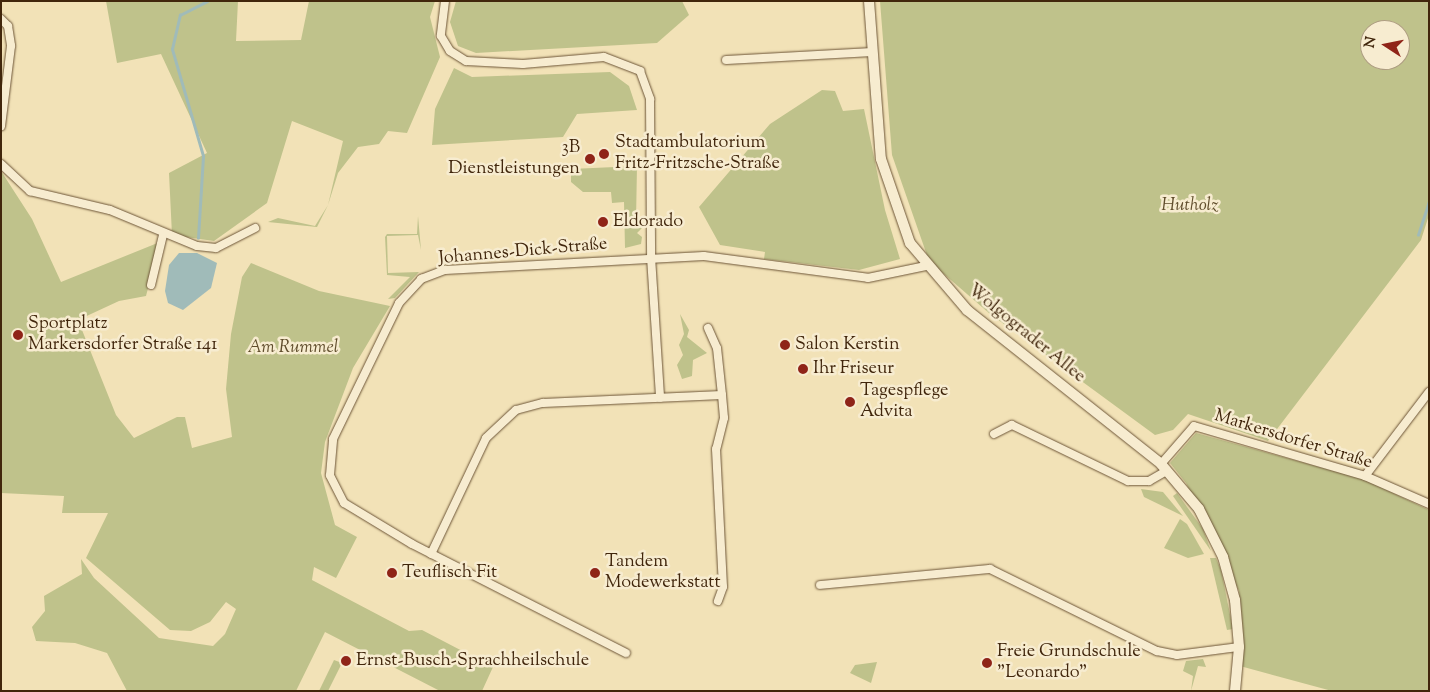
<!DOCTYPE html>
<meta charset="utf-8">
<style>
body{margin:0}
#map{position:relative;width:1430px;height:692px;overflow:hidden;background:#f2e2b7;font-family:"Sorts Mill Goudy",serif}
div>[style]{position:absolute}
.green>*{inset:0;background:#bfc28b}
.water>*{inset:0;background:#a0bbb9}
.stream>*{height:2.5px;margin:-1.25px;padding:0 1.25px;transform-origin:1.25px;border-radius:1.25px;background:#a0bbb9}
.roads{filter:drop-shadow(0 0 1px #6d5537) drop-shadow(0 0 1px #6d5537)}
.street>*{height:8px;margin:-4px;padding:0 4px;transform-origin:4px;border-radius:4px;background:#f7ecd0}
.secondary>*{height:10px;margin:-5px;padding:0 5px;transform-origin:5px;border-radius:5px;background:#f7ecd0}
.dots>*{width:14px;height:14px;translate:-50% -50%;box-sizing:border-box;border:2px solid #f7ecd0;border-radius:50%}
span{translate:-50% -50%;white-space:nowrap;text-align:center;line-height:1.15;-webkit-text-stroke:5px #f7ecd0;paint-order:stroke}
.poi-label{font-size:18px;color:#41260c}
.left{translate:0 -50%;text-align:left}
.right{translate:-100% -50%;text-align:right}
.park-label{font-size:18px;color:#604d2c;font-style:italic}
.street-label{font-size:18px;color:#41260c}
.frame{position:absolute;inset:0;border:2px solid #41260c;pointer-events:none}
.north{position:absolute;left:1360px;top:20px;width:50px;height:50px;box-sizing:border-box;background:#f7ecd0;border:1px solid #ae9d82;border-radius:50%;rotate:281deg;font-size:14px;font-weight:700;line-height:20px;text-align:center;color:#41260c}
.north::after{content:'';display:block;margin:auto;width:18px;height:22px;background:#8f2418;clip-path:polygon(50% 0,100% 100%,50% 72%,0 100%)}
</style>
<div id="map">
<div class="green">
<i style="clip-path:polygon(106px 1px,238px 1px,236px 41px,301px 40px,309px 1px,435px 1px,430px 17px,440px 57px,407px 133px,388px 131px,379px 144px,358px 147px,338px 173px,328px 205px,317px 227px,268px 222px,278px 218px,315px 226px,328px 205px,343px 141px,292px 121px,267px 203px,214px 241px,172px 235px,169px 173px,207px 153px,161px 54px,117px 63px)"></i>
<i style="clip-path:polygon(456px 1px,682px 1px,689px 15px,657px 43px,476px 53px,458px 46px,450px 22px)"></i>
<i style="clip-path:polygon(evenodd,880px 1px,1429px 1px,1429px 215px,1421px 240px,1268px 441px,1188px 414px,1173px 430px,1155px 435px,990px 314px,929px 261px,892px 155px,880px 1px,1370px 30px,1400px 30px,1400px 60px,1370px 60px,1370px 30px)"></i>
<i style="clip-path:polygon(454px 68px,472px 77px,610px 72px,629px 86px,637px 110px,577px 114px,563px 137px,432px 145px,435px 109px)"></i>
<i style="clip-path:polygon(822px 90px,835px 91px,843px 111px,864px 109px,885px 210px,900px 259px,859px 270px,764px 259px,765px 252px,720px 245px,699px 207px,770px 124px)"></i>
<i style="clip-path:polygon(637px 166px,636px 221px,642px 221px,642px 228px,637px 233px,642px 237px,641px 244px,625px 248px,624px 202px,612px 203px,611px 192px,583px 192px,571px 182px,571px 169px)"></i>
<i style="clip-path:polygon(1px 171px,32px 219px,61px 282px,160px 242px,146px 296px,119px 301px,78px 320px,116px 415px,134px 438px,177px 417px,185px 417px,192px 448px,232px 437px,226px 389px,231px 334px,242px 277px,251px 263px,319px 291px,390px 306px,353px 368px,325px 442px,321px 473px,335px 525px,357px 537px,336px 578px,314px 567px,312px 580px,409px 631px,422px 630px,493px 667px,482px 691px,440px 691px,325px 632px,296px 691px,127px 691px,107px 653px,75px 643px,36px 641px,32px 627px,45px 611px,44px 596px,82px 574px,81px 559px,94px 578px,159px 638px,213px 646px,225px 634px,236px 609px,226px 602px,210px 622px,191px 631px,170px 630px,86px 558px,108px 513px,62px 513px,64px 496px,1px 493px)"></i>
<i style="clip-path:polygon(418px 216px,421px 250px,418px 235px,387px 236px,388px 273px,419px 272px,395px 298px,388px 299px,410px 277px,387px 275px,385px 237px,387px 234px,417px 234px)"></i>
<i style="clip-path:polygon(680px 314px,689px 330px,687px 337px,707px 353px,693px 360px,692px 376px,682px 379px,677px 365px,683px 355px,679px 345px,684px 334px)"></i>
<i style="clip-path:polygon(1196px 433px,1363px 479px,1429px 510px,1429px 691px,1332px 691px,1240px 666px,1239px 591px,1186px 483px,1170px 463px)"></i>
<i style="clip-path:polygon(1141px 489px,1163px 492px,1183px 516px,1144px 497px)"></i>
<i style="clip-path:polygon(1177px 493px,1203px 529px,1211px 551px,1173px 496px)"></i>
<i style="clip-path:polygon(1180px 519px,1187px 524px,1204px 554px,1188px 558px,1164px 548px)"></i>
<i style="clip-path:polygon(1210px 558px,1216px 558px,1221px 570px,1233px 629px,1227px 630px)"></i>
<i style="clip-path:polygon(1203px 659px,1206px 667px,1198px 666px,1191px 691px,1193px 676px,1183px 671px,1186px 661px)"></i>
<i style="clip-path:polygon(334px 660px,342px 663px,328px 691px,319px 691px)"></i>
<i style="clip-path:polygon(877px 662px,871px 683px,850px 673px,855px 665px)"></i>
</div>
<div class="water">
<i style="clip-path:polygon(179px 253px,197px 253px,217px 263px,211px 288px,183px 310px,168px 303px,165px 291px,169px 265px)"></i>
</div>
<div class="stream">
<i style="left:1418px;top:235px;width:36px;rotate:-72deg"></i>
<i style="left:198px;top:238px;width:82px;rotate:-86.5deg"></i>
<i style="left:203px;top:156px;width:111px;rotate:-106.2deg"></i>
<i style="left:172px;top:49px;width:35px;rotate:-77deg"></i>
<i style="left:180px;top:15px;width:30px;rotate:-27deg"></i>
</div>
<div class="roads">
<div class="street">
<i style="left:445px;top:1px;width:35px;rotate:97deg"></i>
<i style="left:441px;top:36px;width:17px;rotate:59deg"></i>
<i style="left:450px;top:51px;width:19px;rotate:32deg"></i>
<i style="left:466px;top:61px;width:57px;rotate:3deg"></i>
<i style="left:523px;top:64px;width:81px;rotate:-4.9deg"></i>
<i style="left:604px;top:57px;width:39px;rotate:21deg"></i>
<i style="left:640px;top:71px;width:30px;rotate:70deg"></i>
<i style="left:650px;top:99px;width:158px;rotate:89.6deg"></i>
<i style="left:651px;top:257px;width:141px;rotate:86.3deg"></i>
<i style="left:1px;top:19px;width:10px;rotate:45deg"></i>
<i style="left:8px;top:26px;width:20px;rotate:81deg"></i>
<i style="left:11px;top:46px;width:81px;rotate:97.1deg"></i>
<i style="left:726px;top:60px;width:147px;rotate:-3.1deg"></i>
<i style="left:1px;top:164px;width:40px;rotate:43deg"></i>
<i style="left:30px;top:191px;width:82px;rotate:13.4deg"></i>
<i style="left:110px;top:210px;width:94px;rotate:22.5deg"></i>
<i style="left:197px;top:246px;width:19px;rotate:6deg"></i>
<i style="left:216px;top:248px;width:44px;rotate:-27.1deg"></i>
<i style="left:151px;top:285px;width:51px;rotate:-76.5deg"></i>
<i style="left:708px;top:328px;width:22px;rotate:66deg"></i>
<i style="left:717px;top:348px;width:47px;rotate:83.9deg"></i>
<i style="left:994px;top:434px;width:20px;rotate:-27deg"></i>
<i style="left:1012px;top:425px;width:129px;rotate:25.8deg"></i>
<i style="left:1128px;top:481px;width:21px"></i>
<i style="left:1149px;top:481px;width:20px;rotate:-30deg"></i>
<i style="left:1161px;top:464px;width:50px;rotate:-49deg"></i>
<i style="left:1194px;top:426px;width:178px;rotate:16.3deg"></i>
<i style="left:1365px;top:476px;width:70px;rotate:23.6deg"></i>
<i style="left:1365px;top:476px;width:106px;rotate:-52.7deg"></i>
<i style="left:431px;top:554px;width:128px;rotate:-64.6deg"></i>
<i style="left:486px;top:438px;width:41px;rotate:-43deg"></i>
<i style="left:516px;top:410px;width:28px;rotate:-15deg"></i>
<i style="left:543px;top:403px;width:179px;rotate:-2.6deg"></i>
<i style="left:722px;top:395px;width:23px;rotate:85deg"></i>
<i style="left:724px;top:418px;width:32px;rotate:104deg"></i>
<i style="left:716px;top:449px;width:138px;rotate:87.1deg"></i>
<i style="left:723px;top:587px;width:15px;rotate:110deg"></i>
<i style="left:820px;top:585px;width:171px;rotate:-5.4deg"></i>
<i style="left:990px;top:569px;width:186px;rotate:26.2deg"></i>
<i style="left:1157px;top:651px;width:20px;rotate:11deg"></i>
<i style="left:1177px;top:655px;width:63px;rotate:-7.4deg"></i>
<i style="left:626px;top:653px;width:240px;rotate:-153deg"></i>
<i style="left:412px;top:544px;width:79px;rotate:-148.9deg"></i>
<i style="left:344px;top:503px;width:31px;rotate:-117deg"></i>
<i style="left:330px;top:475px;width:36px;rotate:-85deg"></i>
<i style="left:333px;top:439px;width:151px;rotate:-64.1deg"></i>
<i style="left:399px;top:303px;width:33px;rotate:-47deg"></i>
<i style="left:421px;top:279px;width:26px;rotate:-21deg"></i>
<i style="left:445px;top:270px;width:259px;rotate:-3.1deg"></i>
<i style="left:704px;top:256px;width:165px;rotate:7.6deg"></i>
<i style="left:868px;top:278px;width:59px;rotate:-11.7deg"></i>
</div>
<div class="secondary">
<i style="left:869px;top:1px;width:158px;rotate:85.7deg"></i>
<i style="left:881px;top:159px;width:89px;rotate:71deg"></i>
<i style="left:910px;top:243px;width:88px;rotate:49.6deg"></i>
<i style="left:967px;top:310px;width:248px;rotate:38.4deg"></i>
<i style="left:1161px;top:464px;width:59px;rotate:49.8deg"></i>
<i style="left:1199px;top:509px;width:54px;rotate:63.4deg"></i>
<i style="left:1223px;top:557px;width:45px;rotate:74.4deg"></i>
<i style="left:1235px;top:600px;width:47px;rotate:85.1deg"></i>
<i style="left:1239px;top:647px;width:44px;rotate:95.2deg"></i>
</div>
</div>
<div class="dots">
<i style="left:604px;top:154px;background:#8f2418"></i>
<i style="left:590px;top:159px;background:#8f2418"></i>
<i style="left:603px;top:222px;background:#8f2418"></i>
<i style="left:18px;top:335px;background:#8f2418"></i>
<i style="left:785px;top:345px;background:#8f2418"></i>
<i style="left:803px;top:369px;background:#8f2418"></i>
<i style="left:850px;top:402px;background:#8f2418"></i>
<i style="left:392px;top:573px;background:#8f2418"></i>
<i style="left:595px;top:573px;background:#8f2418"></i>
<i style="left:346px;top:661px;background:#8f2418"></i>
<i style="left:987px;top:663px;background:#8f2418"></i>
</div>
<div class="poi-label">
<span class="left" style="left:615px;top:154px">Stadtambulatorium<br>Fritz-Fritzsche-Straße</span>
<span class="right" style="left:580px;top:159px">3B<br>Dienstleistungen</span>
<span class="left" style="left:613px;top:222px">Eldorado</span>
<span class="left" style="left:28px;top:335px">Sportplatz<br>Markersdorfer Straße 141</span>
<span class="left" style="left:795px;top:345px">Salon Kerstin</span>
<span class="left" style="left:813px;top:369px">Ihr Friseur</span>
<span class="left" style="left:860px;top:402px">Tagespflege<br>Advita</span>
<span class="left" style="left:605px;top:573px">Tandem<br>Modewerkstatt</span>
<span class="left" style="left:402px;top:573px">Teuflisch Fit</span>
<span class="left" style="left:997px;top:663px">Freie Grundschule<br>"Leonardo"</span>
<span class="left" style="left:356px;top:661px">Ernst-Busch-Sprachheilschule</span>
</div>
<div class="park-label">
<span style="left:1190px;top:206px">Hutholz</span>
<span style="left:293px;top:348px">Am Rummel</span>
</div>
<div class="street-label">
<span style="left:523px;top:252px;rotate:-5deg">Johannes-Dick-Straße</span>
<span style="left:1026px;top:334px;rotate:39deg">Wolgograder Allee</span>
<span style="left:1293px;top:440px;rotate:17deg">Markersdorfer Straße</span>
</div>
<div class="frame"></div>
<div class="north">N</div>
</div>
